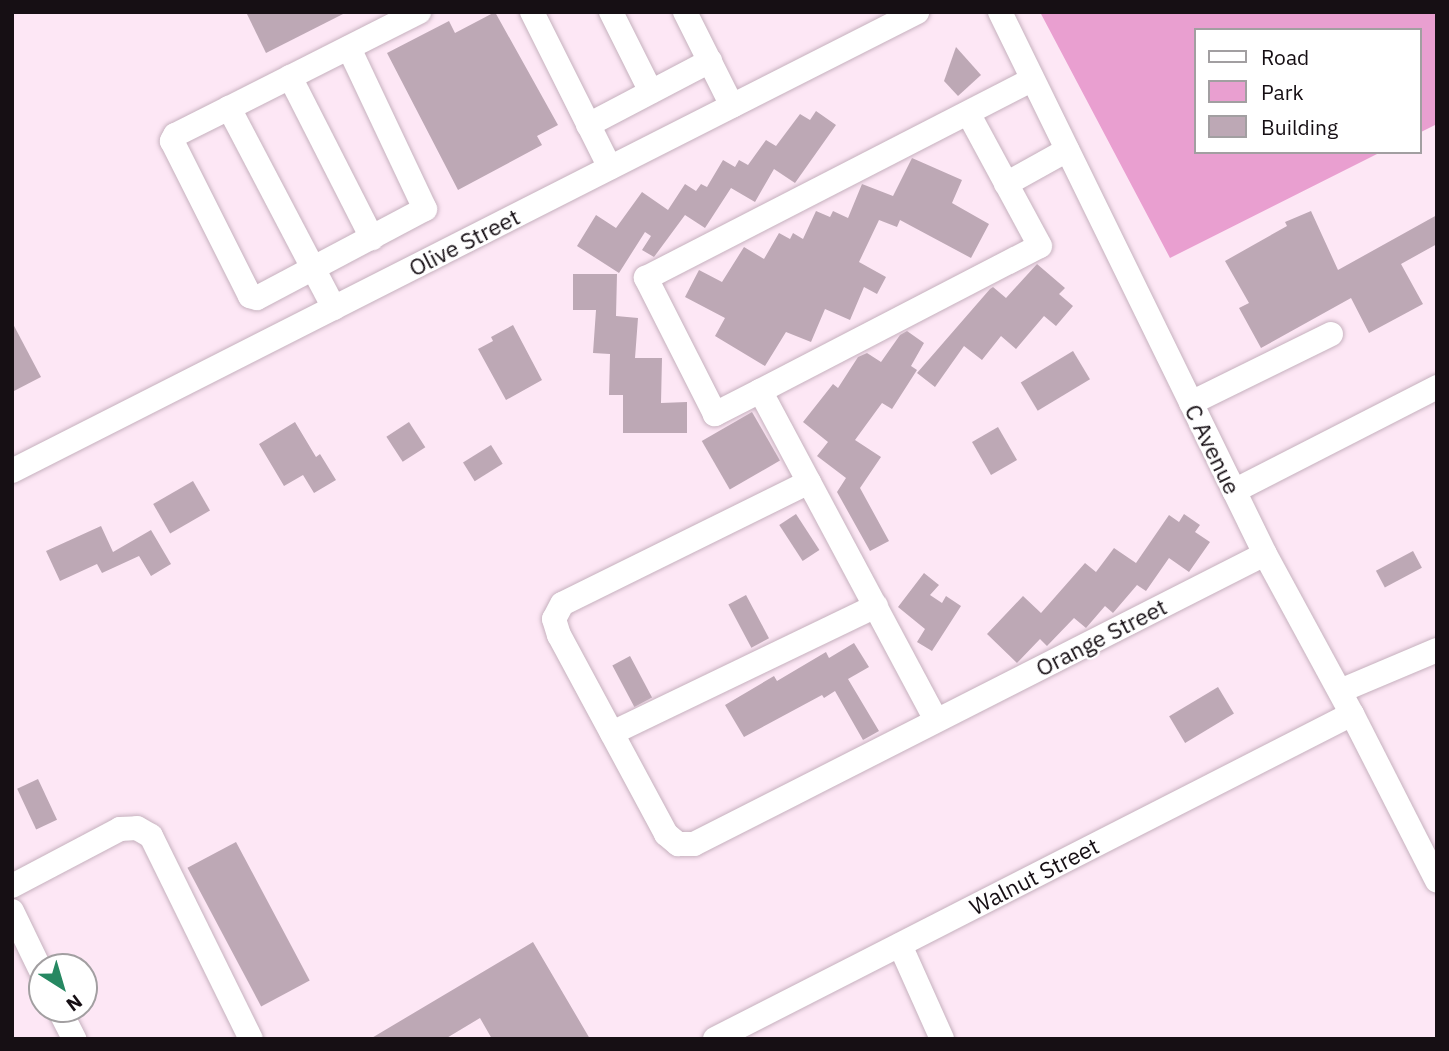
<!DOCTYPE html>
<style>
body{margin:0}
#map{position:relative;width:1449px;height:1051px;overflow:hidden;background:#fde7f5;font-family:"IBM Plex Sans",sans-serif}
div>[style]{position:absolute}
.green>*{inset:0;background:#e99fd0}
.building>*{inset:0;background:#bda8b5;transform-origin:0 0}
.roads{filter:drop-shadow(0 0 2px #c6b1be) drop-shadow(0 0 2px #c6b1be)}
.minor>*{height:24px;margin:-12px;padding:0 12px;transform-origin:12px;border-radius:12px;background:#fff}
span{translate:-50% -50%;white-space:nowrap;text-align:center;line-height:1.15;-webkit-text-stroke:5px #fff;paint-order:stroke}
.street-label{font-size:23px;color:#160f14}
.frame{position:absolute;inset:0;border:14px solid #160f14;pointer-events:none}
.legend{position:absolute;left:1194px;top:28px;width:228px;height:126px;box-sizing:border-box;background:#fff;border:2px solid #a29fa1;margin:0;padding:9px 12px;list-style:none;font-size:21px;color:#160f14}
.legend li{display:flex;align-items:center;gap:14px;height:35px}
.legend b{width:35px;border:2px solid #a29fa1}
.north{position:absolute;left:28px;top:953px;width:70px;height:70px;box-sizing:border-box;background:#fff;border:2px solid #a29fa1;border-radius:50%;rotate:143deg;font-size:19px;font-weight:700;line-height:28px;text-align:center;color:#160f14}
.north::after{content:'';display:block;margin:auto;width:24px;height:32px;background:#268862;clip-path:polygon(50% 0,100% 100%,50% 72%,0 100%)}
</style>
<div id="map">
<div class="green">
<i style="clip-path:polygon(1040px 12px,1437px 12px,1437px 124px,1419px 133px,1419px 30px,1195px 30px,1195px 152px,1381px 152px,1170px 258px)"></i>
</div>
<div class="building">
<i style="clip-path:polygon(246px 12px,347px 12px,266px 53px)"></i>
<i style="clip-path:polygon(495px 12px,558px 125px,537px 136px,542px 145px,458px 190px,387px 53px,449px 21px,455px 33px)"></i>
<i style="clip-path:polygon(956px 47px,981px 75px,958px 96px,944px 81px)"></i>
<i style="clip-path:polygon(816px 111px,836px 125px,795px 183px,774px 169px,755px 202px,731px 188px,705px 228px,685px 215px,654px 257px,642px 250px,651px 236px,645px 232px,619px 273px,577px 246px,596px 215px,616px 228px,642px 192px,668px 210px,685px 184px,696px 191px,701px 184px,707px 187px,723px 160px,735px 167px,739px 160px,748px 165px,766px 140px,776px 146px,800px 114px,810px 120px)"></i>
<i style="clip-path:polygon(912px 158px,962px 180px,952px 203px,989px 224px,971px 258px,900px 220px,897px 227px,879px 220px,859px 262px,886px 277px,877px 294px,864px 287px,850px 320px,825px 309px,811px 342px,786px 332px,765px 366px,715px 336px,725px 318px,685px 297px,699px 270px,722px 282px,744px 247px,764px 259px,779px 233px,790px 239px,793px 233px,803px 239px,816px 211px,830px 217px,833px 211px,848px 218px,862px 184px,893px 196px)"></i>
<i style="clip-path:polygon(1311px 211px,1338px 270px,1437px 215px,1437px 244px,1401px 264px,1423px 304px,1369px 333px,1351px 298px,1261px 348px,1239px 308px,1249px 303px,1225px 261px,1287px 226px,1285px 222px)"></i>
<i style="clip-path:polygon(1037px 264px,1065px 288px,1059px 294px,1073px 306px,1056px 326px,1044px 316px,1016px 349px,1001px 336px,982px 360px,964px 346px,935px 387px,917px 373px,990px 289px,993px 287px,1006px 298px)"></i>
<i style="clip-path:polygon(573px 274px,617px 274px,616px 316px,638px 318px,635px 358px,662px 358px,661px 403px,687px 402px,687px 433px,623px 433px,623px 395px,609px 395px,610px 354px,593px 353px,596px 310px,573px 310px)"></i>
<i style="clip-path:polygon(12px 322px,41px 377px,12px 392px)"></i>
<i style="clip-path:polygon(513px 325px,542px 380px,506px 400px,478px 349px,493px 341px,491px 337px)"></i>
<i style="clip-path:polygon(907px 331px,924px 343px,911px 366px,917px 370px,892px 409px,882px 403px,855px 440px,881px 457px,860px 488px,889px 541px,870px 551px,837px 492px,846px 478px,817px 456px,828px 442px,803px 422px,833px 384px,838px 388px,858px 357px,867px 353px,881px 362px,900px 335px)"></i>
<i style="left:1073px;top:351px;width:33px;height:61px;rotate:59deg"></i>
<i style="left:752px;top:412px;width:56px;height:58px;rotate:60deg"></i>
<i style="clip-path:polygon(295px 422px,316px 457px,320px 454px,336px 480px,314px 493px,303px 475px,284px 486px,259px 444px)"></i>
<i style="left:409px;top:422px;width:30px;height:27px;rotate:57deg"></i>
<i style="left:998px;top:427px;width:38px;height:30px;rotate:60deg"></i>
<i style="left:491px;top:445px;width:22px;height:33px;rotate:58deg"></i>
<i style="left:193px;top:481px;width:34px;height:46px;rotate:60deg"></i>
<i style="left:796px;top:514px;width:43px;height:20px;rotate:57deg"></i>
<i style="clip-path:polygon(1184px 514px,1200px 525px,1195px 532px,1210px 542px,1189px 572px,1169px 558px,1146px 591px,1137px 585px,1113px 613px,1105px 606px,1086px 628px,1074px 618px,1047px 646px,1040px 639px,1017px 663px,987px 634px,1023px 596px,1041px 613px,1085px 563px,1096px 572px,1114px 548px,1136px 563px,1169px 515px,1179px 522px)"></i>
<i style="clip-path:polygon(101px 526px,113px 552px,151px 530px,171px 564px,151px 576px,139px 556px,102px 573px,97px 564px,60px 581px,46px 551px)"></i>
<i style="left:1413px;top:551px;width:19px;height:42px;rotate:62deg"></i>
<i style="clip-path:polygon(924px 573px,939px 585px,930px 595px,942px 603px,946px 596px,961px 606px,932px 651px,917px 642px,925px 629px,898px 607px)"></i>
<i style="left:746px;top:595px;width:49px;height:20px;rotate:62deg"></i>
<i style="clip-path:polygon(854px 643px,869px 667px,848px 679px,879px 731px,863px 740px,835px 691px,824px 698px,822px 695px,744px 737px,725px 705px,774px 676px,777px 681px,826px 652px,829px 658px)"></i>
<i style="left:630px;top:656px;width:47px;height:20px;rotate:62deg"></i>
<i style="left:1218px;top:687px;width:31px;height:57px;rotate:59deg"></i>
<i style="left:38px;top:779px;width:45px;height:23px;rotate:65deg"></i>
<i style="left:236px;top:842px;width:157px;height:55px;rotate:62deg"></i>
<i style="clip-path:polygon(533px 942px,590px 1039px,492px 1039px,480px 1018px,445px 1039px,370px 1039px)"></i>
</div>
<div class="roads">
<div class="minor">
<i style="left:532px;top:12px;width:174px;rotate:63.4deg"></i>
<i style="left:611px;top:12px;width:89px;rotate:63.4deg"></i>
<i style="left:685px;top:12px;width:105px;rotate:63.4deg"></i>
<i style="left:1000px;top:12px;width:603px;rotate:63.94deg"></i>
<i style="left:1265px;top:554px;width:182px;rotate:61.5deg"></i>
<i style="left:1352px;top:714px;width:187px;rotate:63deg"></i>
<i style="left:290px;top:77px;width:181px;rotate:63deg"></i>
<i style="left:229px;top:108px;width:60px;rotate:153.4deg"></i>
<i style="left:175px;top:135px;width:7px;rotate:117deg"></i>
<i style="left:172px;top:141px;width:174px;rotate:63.3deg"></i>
<i style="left:250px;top:296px;width:7px;rotate:16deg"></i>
<i style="left:257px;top:298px;width:190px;rotate:-27.9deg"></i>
<i style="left:425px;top:209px;width:178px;rotate:-115.3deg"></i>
<i style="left:588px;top:125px;width:138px;rotate:-27.7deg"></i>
<i style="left:1006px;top:184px;width:70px;rotate:-29.1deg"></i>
<i style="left:334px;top:308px;width:226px;rotate:-117.7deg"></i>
<i style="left:229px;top:108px;width:213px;rotate:-26.8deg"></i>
<i style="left:760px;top:391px;width:315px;rotate:-27.4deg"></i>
<i style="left:1040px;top:246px;width:151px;rotate:-118.4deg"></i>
<i style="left:1191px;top:403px;width:156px;rotate:-26.2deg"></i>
<i style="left:12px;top:471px;width:1015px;rotate:-26.89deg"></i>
<i style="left:809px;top:482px;width:275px;rotate:153.7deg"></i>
<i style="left:562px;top:604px;width:17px;rotate:118deg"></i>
<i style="left:554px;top:619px;width:17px;rotate:73deg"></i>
<i style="left:559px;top:635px;width:226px;rotate:61.7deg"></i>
<i style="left:666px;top:834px;width:16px;rotate:40deg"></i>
<i style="left:678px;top:844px;width:16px"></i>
<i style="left:694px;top:844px;width:640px;rotate:-26.93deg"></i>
<i style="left:1234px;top:491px;width:228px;rotate:-27.1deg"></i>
<i style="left:1340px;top:691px;width:105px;rotate:-22.9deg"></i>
<i style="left:936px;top:720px;width:373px;rotate:-118.1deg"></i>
<i style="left:760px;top:391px;width:51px;rotate:152.9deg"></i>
<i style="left:715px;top:414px;width:153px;rotate:-116.9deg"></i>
<i style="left:646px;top:278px;width:434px;rotate:-27.2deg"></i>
<i style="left:612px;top:733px;width:293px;rotate:-25.7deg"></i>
<i style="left:12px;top:886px;width:122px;rotate:-27.8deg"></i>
<i style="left:120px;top:829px;width:17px;rotate:-3deg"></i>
<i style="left:137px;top:828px;width:16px;rotate:30deg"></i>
<i style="left:151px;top:836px;width:226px;rotate:63.8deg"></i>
<i style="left:12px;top:911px;width:69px;rotate:64.2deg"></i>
<i style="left:900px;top:945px;width:103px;rotate:65.9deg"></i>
<i style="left:59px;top:1009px;width:34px;rotate:63deg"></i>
<i style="left:715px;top:1039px;width:715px;rotate:-27.03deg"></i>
</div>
</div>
<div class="street-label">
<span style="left:464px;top:242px;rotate:-27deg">Olive Street</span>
<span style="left:1213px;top:449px;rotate:64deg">C Avenue</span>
<span style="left:1101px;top:637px;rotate:-27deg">Orange Street</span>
<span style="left:1034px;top:876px;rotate:-27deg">Walnut Street</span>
</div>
<div class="frame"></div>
<ul class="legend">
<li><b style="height:9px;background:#fff"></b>Road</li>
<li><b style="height:19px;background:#e99fd0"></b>Park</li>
<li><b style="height:19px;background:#bda8b5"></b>Building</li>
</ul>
<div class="north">N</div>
</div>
